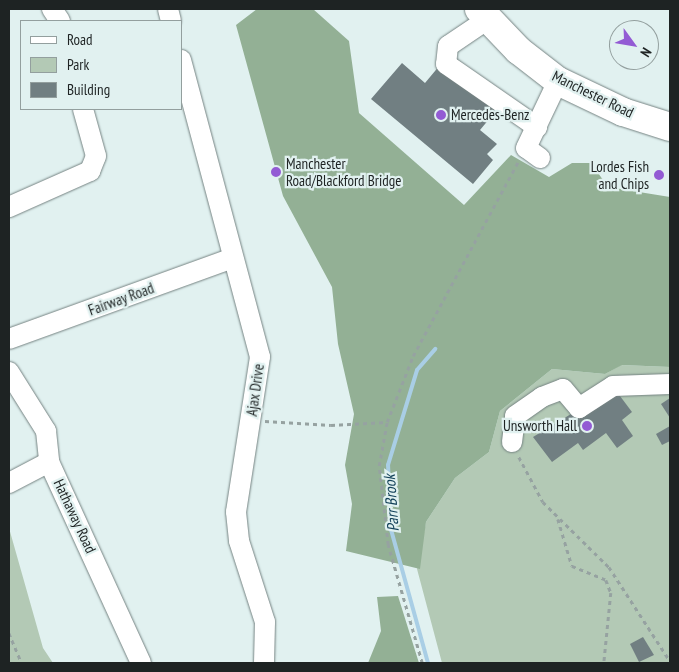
<!DOCTYPE html>
<style>
body{margin:0}
#map{position:relative;width:679px;height:672px;overflow:hidden;background:#e1f1f0;font-family:"PT Sans Narrow",sans-serif}
div>[style]{position:absolute}
.green>*{inset:0;background:#b3c9b5}
.forest>*{inset:0;background:#93b095}
.stream>*{height:4px;margin:-2px;padding:0 2px;transform-origin:2px;border-radius:2px;background:#a9cee5}
.building>*{inset:0;background:#717f82}
.path>*{height:2.5px;margin-top:-1.25px;transform-origin:0;background:repeating-linear-gradient(90deg,#96a2a1 0 4px,transparent 0 8px)}
.roads{filter:drop-shadow(0 0 1px #758382) drop-shadow(0 0 1px #758382)}
.minor>*{height:20px;margin:-10px;padding:0 10px;transform-origin:10px;border-radius:10px;background:#fff}
.highway>*{height:28px;margin:-14px;padding:0 14px;transform-origin:14px;border-radius:14px;background:#fff}
.dots>*{width:14px;height:14px;translate:-50% -50%;box-sizing:border-box;border:2px solid #e1f1f0;border-radius:50%}
span{translate:-50% -50%;white-space:nowrap;text-align:center;line-height:1.15;-webkit-text-stroke:4.5px #e1f1f0;paint-order:stroke}
.street-label{font-size:15px;color:#1e2323}
.poi-label{font-size:15px;color:#1e2323}
.left{translate:0 -50%;text-align:left}
.right{translate:-100% -50%;text-align:right}
.water-label{font-size:16px;color:#14425a;font-style:italic}
.frame{position:absolute;inset:0;border:10px solid #1e2323;pointer-events:none}
.legend{position:absolute;left:20px;top:20px;width:162px;height:90px;box-sizing:border-box;background:#e1f1f0;border:1px solid #939f9e;margin:0;padding:6px 9px;list-style:none;font-size:15px;color:#1e2323}
.legend li{display:flex;align-items:center;gap:10px;height:25px}
.legend b{width:25px;border:1px solid #939f9e}
.north{position:absolute;left:609px;top:20px;width:50px;height:50px;box-sizing:border-box;background:#e1f1f0;border:1px solid #939f9e;border-radius:50%;rotate:122deg;font-size:14px;font-weight:700;line-height:20px;text-align:center;color:#1e2323}
.north::after{content:'';display:block;margin:auto;width:18px;height:22px;background:#935bd4;clip-path:polygon(50% 0,100% 100%,50% 72%,0 100%)}
</style>
<div id="map">
<div class="green">
<i style="clip-path:polygon(621px 365px,670px 367px,670px 663px,442px 663px,417px 569px,426px 522px,455px 478px,489px 452px,500px 411px,552px 369px,605px 374px)"></i>
<i style="clip-path:polygon(9px 528px,43px 648px,53px 663px,9px 663px)"></i>
</div>
<div class="forest">
<i style="clip-path:polygon(257px 9px,313px 9px,349px 41px,359px 113px,464px 205px,511px 155px,549px 177px,572px 163px,591px 163px,608px 187px,670px 197px,670px 367px,622px 365px,605px 374px,552px 369px,500px 411px,489px 452px,455px 478px,426px 522px,420px 569px,346px 551px,352px 504px,345px 465px,354px 414px,338px 344px,332px 287px,283px 196px,236px 25px)"></i>
<i style="clip-path:polygon(398px 596px,419px 663px,368px 663px,381px 631px,377px 597px)"></i>
</div>
<div class="stream">
<i style="left:428px;top:663px;width:138px;rotate:-105.5deg"></i>
<i style="left:391px;top:530px;width:65px;rotate:-92.6deg"></i>
<i style="left:388px;top:465px;width:99px;rotate:-73deg"></i>
<i style="left:417px;top:370px;width:28px;rotate:-49deg"></i>
</div>
<div class="building">
<i style="clip-path:polygon(450px 53px,505px 100px,480px 130px,497px 144px,487px 154px,493px 160px,473px 184px,371px 99px,402px 63px,425px 83px)"></i>
<i style="clip-path:polygon(614px 388px,632px 412px,622px 420px,633px 436px,617px 448px,606px 433px,583px 450px,578px 443px,552px 462px,533px 437px)"></i>
<i style="clip-path:polygon(670px 398px,670px 418px,661px 404px)"></i>
<i style="clip-path:polygon(670px 426px,670px 441px,662px 445px,656px 434px)"></i>
<i style="clip-path:polygon(643px 637px,654px 655px,639px 662px,630px 644px)"></i>
</div>
<div class="path">
<i style="left:265px;top:421px;width:66px;rotate:3.5deg"></i>
<i style="left:331px;top:425px;width:56px;rotate:-3.1deg"></i>
<i style="left:519px;top:457px;width:51px;rotate:61.9deg"></i>
<i style="left:543px;top:502px;width:93px;rotate:44.6deg"></i>
<i style="left:609px;top:567px;width:112px;rotate:57deg"></i>
<i style="left:558px;top:519px;width:49px;rotate:73.4deg"></i>
<i style="left:572px;top:566px;width:37px;rotate:22deg"></i>
<i style="left:606px;top:580px;width:14px;rotate:69deg"></i>
<i style="left:611px;top:593px;width:70px;rotate:95.7deg"></i>
<i style="left:9px;top:633px;width:33px;rotate:67deg"></i>
<i style="left:422px;top:663px;width:123px;rotate:-106.1deg"></i>
<i style="left:388px;top:545px;width:80px;rotate:-96.5deg"></i>
<i style="left:379px;top:466px;width:45px;rotate:-79.7deg"></i>
<i style="left:387px;top:422px;width:71px;rotate:-68.5deg"></i>
<i style="left:413px;top:356px;width:221px;rotate:-61.6deg"></i>
</div>
<div class="roads">
<div class="minor">
<i style="left:52px;top:9px;width:14px;rotate:56deg"></i>
<i style="left:168px;top:9px;width:12px;rotate:76deg"></i>
<i style="left:488px;top:19px;width:48px;rotate:146deg"></i>
<i style="left:448px;top:46px;width:18px;rotate:96deg"></i>
<i style="left:446px;top:64px;width:111px;rotate:34.7deg"></i>
<i style="left:181px;top:60px;width:307px;rotate:75.1deg"></i>
<i style="left:260px;top:357px;width:157px;rotate:98.8deg"></i>
<i style="left:236px;top:512px;width:29px;rotate:84deg"></i>
<i style="left:239px;top:541px;width:85px;rotate:72.2deg"></i>
<i style="left:265px;top:622px;width:41px;rotate:91.4deg"></i>
<i style="left:540px;top:158px;width:17px;rotate:-144deg"></i>
<i style="left:526px;top:148px;width:74px;rotate:-64.5deg"></i>
<i style="left:9px;top:207px;width:89px;rotate:-24deg"></i>
<i style="left:90px;top:171px;width:16px;rotate:-68deg"></i>
<i style="left:96px;top:156px;width:49px;rotate:-105.5deg"></i>
<i style="left:9px;top:339px;width:238px;rotate:-19.9deg"></i>
<i style="left:9px;top:372px;width:70px;rotate:57.9deg"></i>
<i style="left:46px;top:431px;width:31px;rotate:84deg"></i>
<i style="left:49px;top:462px;width:221px;rotate:65.4deg"></i>
<i style="left:512px;top:442px;width:26px;rotate:-83deg"></i>
<i style="left:515px;top:416px;width:33px;rotate:-35deg"></i>
<i style="left:542px;top:397px;width:22px;rotate:-21deg"></i>
<i style="left:563px;top:389px;width:25px;rotate:50deg"></i>
<i style="left:579px;top:408px;width:40px;rotate:-32.9deg"></i>
<i style="left:613px;top:386px;width:57px;rotate:-2deg"></i>
<i style="left:9px;top:483px;width:45px;rotate:-27.7deg"></i>
</div>
<div class="highway">
<i style="left:479px;top:9px;width:57px;rotate:46.4deg"></i>
<i style="left:518px;top:50px;width:51px;rotate:37.8deg"></i>
<i style="left:558px;top:81px;width:72px;rotate:25.5deg"></i>
<i style="left:623px;top:112px;width:49px;rotate:17.7deg"></i>
</div>
</div>
<div class="dots">
<i style="left:441px;top:115px;background:#935bd4"></i>
<i style="left:276px;top:172px;background:#935bd4"></i>
<i style="left:659px;top:175px;background:#935bd4"></i>
<i style="left:587px;top:426px;background:#935bd4"></i>
</div>
<div class="street-label">
<span style="left:593px;top:94px;rotate:26deg">Manchester Road</span>
<span style="left:121px;top:299px;rotate:-20deg">Fairway Road</span>
<span style="left:255px;top:390px;rotate:-82deg">Ajax Drive</span>
<span style="left:75px;top:516px;rotate:65deg">Hathaway Road</span>
</div>
<div class="poi-label">
<span class="left" style="left:451px;top:115px">Mercedes-Benz</span>
<span class="left" style="left:286px;top:172px">Manchester<br>Road/Blackford Bridge</span>
<span class="right" style="left:649px;top:175px">Lordes Fish<br>and Chips</span>
<span class="right" style="left:577px;top:426px">Unsworth Hall</span>
</div>
<div class="water-label">
<span style="left:391px;top:503px;rotate:-94deg">Parr Brook</span>
</div>
<div class="frame"></div>
<ul class="legend">
<li><b style="height:6px;background:#fff"></b>Road</li>
<li><b style="height:14px;background:#b3c9b5"></b>Park</li>
<li><b style="height:14px;background:#717f82"></b>Building</li>
</ul>
<div class="north">N</div>
</div>
